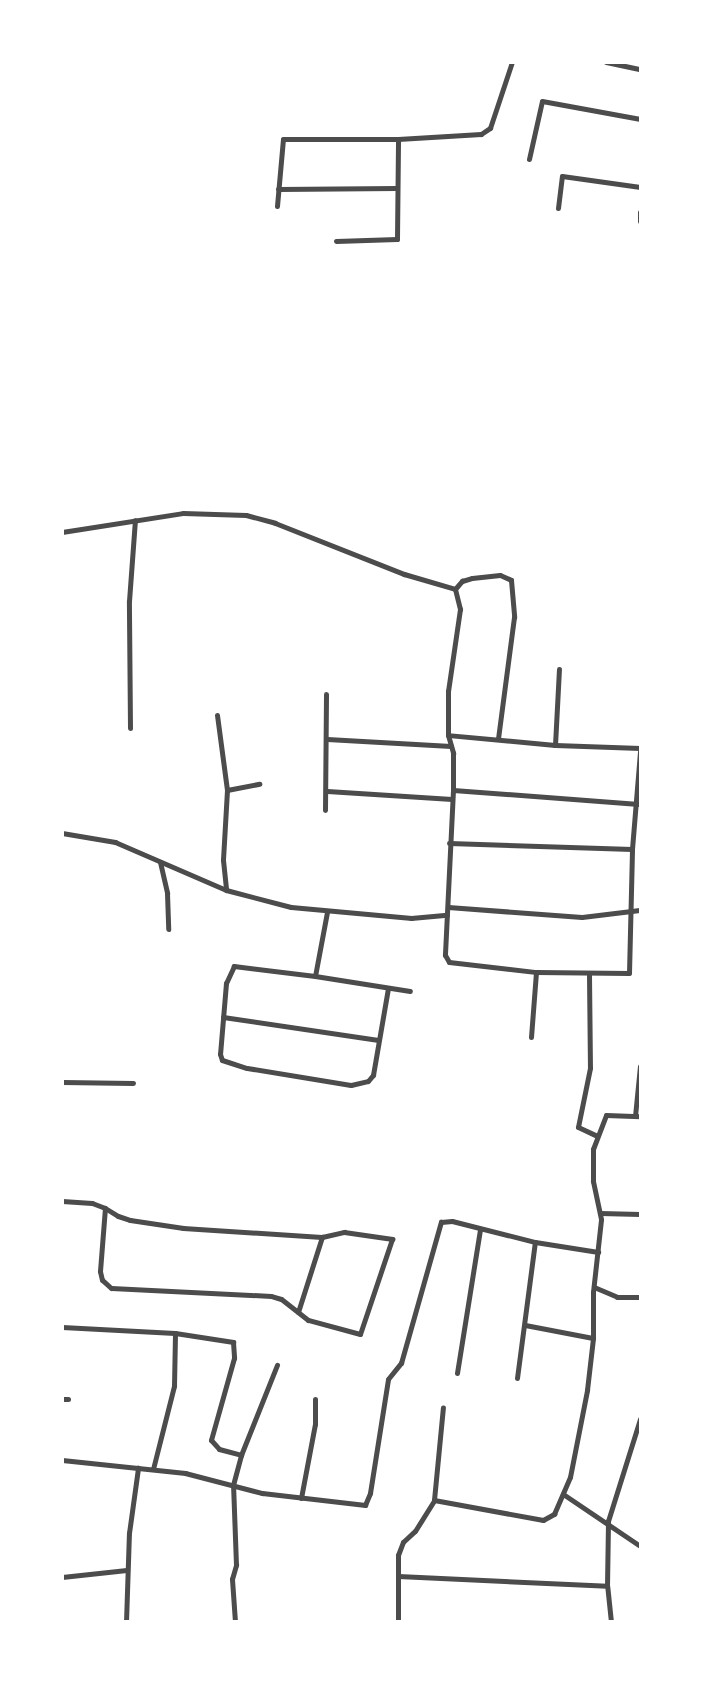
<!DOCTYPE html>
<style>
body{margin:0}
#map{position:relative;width:703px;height:1684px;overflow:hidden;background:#fff;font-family:Figtree,sans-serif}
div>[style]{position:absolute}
.minor>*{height:5px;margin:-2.5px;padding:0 2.5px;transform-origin:2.5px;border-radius:2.5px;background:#4c4c4c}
span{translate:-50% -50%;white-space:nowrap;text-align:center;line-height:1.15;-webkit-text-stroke:4px #fff;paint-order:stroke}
.frame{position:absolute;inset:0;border:64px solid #fff;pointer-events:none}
</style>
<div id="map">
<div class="minor">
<i style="left:606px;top:62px;width:35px;rotate:12deg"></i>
<i style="left:529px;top:159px;width:59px;rotate:-77.4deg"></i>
<i style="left:542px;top:101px;width:100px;rotate:10.4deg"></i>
<i style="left:278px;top:189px;width:119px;rotate:-0.5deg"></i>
<i style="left:277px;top:206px;width:67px;rotate:-84.9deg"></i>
<i style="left:283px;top:139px;width:115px"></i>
<i style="left:398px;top:139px;width:83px;rotate:-3.4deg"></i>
<i style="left:481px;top:134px;width:11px;rotate:-34deg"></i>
<i style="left:490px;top:128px;width:70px;rotate:-71.6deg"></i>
<i style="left:558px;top:208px;width:32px;rotate:-83deg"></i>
<i style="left:562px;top:176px;width:79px;rotate:8deg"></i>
<i style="left:640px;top:212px;width:9px;rotate:90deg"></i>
<i style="left:336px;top:241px;width:61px;rotate:-1.9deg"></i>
<i style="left:397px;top:239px;width:100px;rotate:-89.4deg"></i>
<i style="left:62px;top:532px;width:122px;rotate:-8.9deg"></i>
<i style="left:183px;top:513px;width:63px;rotate:1.8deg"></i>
<i style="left:246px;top:515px;width:30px;rotate:15deg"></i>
<i style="left:275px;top:523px;width:139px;rotate:21.6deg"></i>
<i style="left:404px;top:574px;width:53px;rotate:16.4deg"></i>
<i style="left:455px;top:589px;width:21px;rotate:76deg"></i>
<i style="left:460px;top:609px;width:83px;rotate:98.3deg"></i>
<i style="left:448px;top:691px;width:44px;rotate:90deg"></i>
<i style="left:455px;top:589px;width:11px;rotate:-49deg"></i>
<i style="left:462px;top:581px;width:10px;rotate:-17deg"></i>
<i style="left:472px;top:578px;width:28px;rotate:-6deg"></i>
<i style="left:500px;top:575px;width:12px;rotate:24deg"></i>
<i style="left:511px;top:580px;width:37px;rotate:85deg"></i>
<i style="left:514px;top:617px;width:122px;rotate:97.5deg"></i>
<i style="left:217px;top:715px;width:76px;rotate:82.4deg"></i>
<i style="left:227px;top:790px;width:70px;rotate:93.3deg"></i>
<i style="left:223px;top:860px;width:30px;rotate:84deg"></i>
<i style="left:130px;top:728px;width:127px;rotate:-90.5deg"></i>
<i style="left:129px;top:601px;width:81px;rotate:-85.8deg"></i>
<i style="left:327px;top:739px;width:124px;rotate:3.2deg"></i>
<i style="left:555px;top:745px;width:76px;rotate:-87deg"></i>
<i style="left:640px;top:748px;width:85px;rotate:-178deg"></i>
<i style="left:555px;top:745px;width:107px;rotate:-174.7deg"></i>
<i style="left:448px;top:735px;width:19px;rotate:74deg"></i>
<i style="left:453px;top:753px;width:37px;rotate:90deg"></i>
<i style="left:453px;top:790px;width:165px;rotate:92.8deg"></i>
<i style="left:445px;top:955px;width:8px;rotate:60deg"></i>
<i style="left:449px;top:962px;width:88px;rotate:6.6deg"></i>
<i style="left:536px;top:972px;width:93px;rotate:0.6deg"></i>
<i style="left:629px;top:973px;width:124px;rotate:-88.6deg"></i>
<i style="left:632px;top:849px;width:98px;rotate:-85.3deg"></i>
<i style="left:227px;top:790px;width:33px;rotate:-11deg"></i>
<i style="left:453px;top:790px;width:186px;rotate:4.3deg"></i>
<i style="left:327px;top:791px;width:125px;rotate:3.7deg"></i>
<i style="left:325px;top:810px;width:116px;rotate:-89.5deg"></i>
<i style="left:62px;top:833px;width:54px;rotate:9.6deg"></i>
<i style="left:115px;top:842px;width:121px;rotate:23.4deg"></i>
<i style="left:226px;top:890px;width:67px;rotate:14.7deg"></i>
<i style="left:291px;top:907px;width:121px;rotate:5.2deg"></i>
<i style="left:411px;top:918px;width:36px;rotate:-5deg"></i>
<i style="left:449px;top:843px;width:183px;rotate:1.9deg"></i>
<i style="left:160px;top:862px;width:32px;rotate:77deg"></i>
<i style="left:167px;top:893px;width:36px;rotate:88deg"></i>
<i style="left:448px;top:907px;width:134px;rotate:4.3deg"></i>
<i style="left:582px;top:917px;width:58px;rotate:-6.9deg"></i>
<i style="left:327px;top:912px;width:65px;rotate:100.6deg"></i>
<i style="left:315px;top:976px;width:96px;rotate:9deg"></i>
<i style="left:589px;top:975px;width:93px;rotate:89.4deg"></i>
<i style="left:590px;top:1068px;width:60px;rotate:101.5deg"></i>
<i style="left:578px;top:1127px;width:21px;rotate:25deg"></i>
<i style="left:315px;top:976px;width:82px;rotate:-173deg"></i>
<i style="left:234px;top:966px;width:19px;rotate:115deg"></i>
<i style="left:226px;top:983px;width:71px;rotate:94.8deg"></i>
<i style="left:220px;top:1054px;width:6px;rotate:72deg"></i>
<i style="left:222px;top:1060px;width:26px;rotate:18deg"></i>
<i style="left:247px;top:1068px;width:105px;rotate:9.3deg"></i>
<i style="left:351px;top:1085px;width:17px;rotate:-13deg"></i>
<i style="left:368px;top:1081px;width:8px;rotate:-50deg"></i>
<i style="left:373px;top:1075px;width:88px;rotate:-80.2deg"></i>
<i style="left:223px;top:1017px;width:157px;rotate:8.4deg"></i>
<i style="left:531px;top:1037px;width:65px;rotate:-85.6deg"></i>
<i style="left:62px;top:1082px;width:71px;rotate:0.8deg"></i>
<i style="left:635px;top:1116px;width:50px;rotate:-84.3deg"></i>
<i style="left:62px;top:1201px;width:30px;rotate:4deg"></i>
<i style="left:92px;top:1203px;width:14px;rotate:21deg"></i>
<i style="left:105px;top:1208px;width:15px;rotate:32deg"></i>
<i style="left:118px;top:1216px;width:13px;rotate:18deg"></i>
<i style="left:130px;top:1220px;width:54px;rotate:8.6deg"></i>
<i style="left:183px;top:1228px;width:139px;rotate:3.7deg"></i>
<i style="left:322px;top:1237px;width:23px;rotate:-13deg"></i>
<i style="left:344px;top:1232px;width:49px;rotate:8.3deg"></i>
<i style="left:392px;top:1239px;width:100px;rotate:108.6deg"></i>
<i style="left:360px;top:1334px;width:54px;rotate:-164.9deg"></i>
<i style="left:308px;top:1320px;width:34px;rotate:-142deg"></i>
<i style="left:281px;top:1299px;width:10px;rotate:-163deg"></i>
<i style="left:271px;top:1296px;width:160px;rotate:-177.1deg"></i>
<i style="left:111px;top:1288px;width:12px;rotate:-138deg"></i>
<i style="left:102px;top:1280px;width:9px;rotate:-103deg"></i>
<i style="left:100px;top:1271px;width:63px;rotate:-85.5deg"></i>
<i style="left:600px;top:1213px;width:40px;rotate:1.4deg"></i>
<i style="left:594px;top:1287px;width:25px;rotate:23deg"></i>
<i style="left:617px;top:1297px;width:23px"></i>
<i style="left:298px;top:1312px;width:79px;rotate:-72.3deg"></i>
<i style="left:525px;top:1325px;width:69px;rotate:10.8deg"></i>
<i style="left:62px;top:1327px;width:113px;rotate:3deg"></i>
<i style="left:175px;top:1333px;width:59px;rotate:8.8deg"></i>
<i style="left:233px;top:1342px;width:16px;rotate:86deg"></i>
<i style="left:234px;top:1358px;width:85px;rotate:105.7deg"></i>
<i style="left:211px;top:1440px;width:12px;rotate:48deg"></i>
<i style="left:219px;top:1449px;width:23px;rotate:15deg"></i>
<i style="left:457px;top:1373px;width:146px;rotate:-80.9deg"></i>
<i style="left:517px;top:1378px;width:137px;rotate:-82.5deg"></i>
<i style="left:62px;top:1399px;width:6px"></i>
<i style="left:62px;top:1460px;width:124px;rotate:6deg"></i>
<i style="left:185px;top:1473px;width:80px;rotate:14.6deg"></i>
<i style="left:262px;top:1493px;width:104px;rotate:6.6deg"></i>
<i style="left:365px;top:1505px;width:13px;rotate:-67deg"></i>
<i style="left:370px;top:1493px;width:115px;rotate:-81deg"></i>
<i style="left:388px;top:1379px;width:21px;rotate:-51deg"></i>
<i style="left:401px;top:1363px;width:147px;rotate:-74.2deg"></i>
<i style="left:441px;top:1222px;width:11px;rotate:-5deg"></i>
<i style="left:452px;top:1221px;width:86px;rotate:14.2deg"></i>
<i style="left:535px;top:1242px;width:64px;rotate:9deg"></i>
<i style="left:153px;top:1469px;width:86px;rotate:-75.8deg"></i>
<i style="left:174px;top:1386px;width:53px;rotate:-88.9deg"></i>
<i style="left:563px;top:1494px;width:93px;rotate:34deg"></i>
<i style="left:301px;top:1498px;width:75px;rotate:-79.3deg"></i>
<i style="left:315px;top:1424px;width:25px;rotate:-90deg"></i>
<i style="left:434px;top:1500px;width:111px;rotate:10.4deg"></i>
<i style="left:543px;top:1520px;width:13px;rotate:-29deg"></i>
<i style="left:554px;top:1514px;width:40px;rotate:-66.6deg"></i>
<i style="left:570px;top:1477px;width:89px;rotate:-78.9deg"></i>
<i style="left:587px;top:1390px;width:52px;rotate:-83.4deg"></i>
<i style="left:593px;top:1338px;width:46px;rotate:-90deg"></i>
<i style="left:593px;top:1292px;width:73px;rotate:-83.7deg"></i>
<i style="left:601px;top:1219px;width:39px;rotate:-102deg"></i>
<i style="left:593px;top:1181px;width:32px;rotate:-90deg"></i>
<i style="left:593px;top:1149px;width:36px;rotate:-69deg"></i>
<i style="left:606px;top:1115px;width:34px;rotate:2deg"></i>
<i style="left:398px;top:1576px;width:209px;rotate:2.7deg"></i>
<i style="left:62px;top:1577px;width:65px;rotate:-6.1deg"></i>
<i style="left:126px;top:1622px;width:89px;rotate:-88.1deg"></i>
<i style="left:129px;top:1533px;width:66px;rotate:-82.1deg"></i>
<i style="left:235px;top:1622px;width:43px;rotate:-94deg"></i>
<i style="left:232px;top:1579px;width:15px;rotate:-74deg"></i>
<i style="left:236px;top:1565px;width:80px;rotate:-92.1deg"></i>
<i style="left:233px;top:1485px;width:31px;rotate:-75deg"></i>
<i style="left:241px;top:1455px;width:97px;rotate:-68.2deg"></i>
<i style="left:398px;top:1622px;width:67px;rotate:-90deg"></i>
<i style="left:398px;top:1555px;width:14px;rotate:-69deg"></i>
<i style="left:403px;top:1542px;width:16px;rotate:-43deg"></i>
<i style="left:415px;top:1531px;width:36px;rotate:-58deg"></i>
<i style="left:434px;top:1500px;width:93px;rotate:-84.5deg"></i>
<i style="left:611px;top:1622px;width:36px;rotate:-96deg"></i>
<i style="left:607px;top:1586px;width:65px;rotate:-89.1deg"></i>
<i style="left:608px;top:1521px;width:107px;rotate:-72.6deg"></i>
</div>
<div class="frame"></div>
</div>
